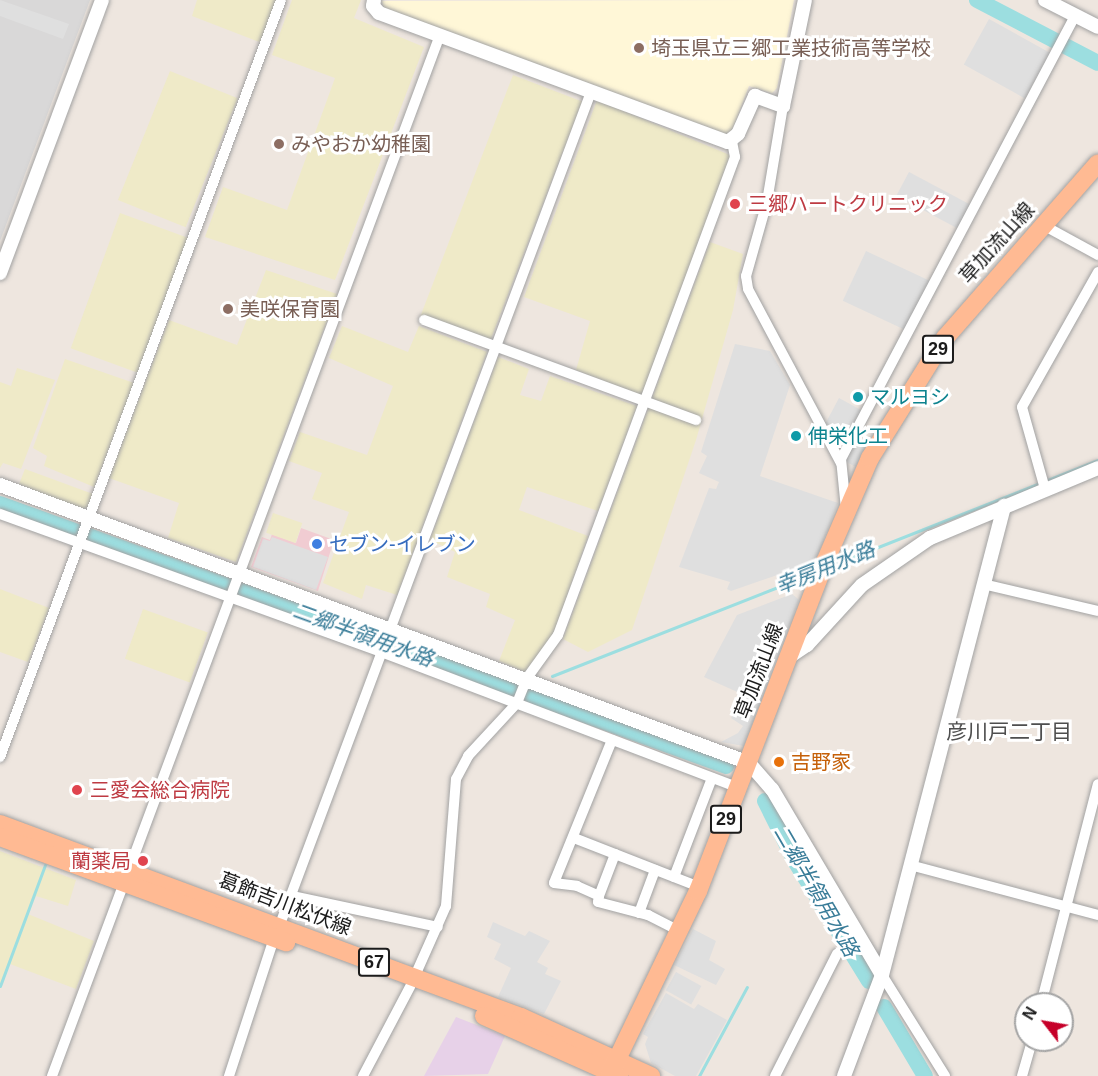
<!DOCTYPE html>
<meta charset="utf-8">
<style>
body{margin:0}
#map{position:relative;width:1098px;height:1076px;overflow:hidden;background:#eee6df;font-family:Arial,"Noto Sans JP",sans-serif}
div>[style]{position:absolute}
.residential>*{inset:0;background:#d9d8d8}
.commercial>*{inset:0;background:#f1ccd2}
.industrial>*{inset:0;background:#e7d1e8}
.education>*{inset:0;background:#fff7d7}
.farmland>*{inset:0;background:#efeac8;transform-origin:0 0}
.parking>*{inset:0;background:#dfdfdf;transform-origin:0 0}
.stream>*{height:3px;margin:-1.5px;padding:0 1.5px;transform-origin:1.5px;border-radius:1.5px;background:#9cdee0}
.river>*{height:16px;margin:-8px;padding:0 8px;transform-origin:8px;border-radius:8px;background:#9cdee0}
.roads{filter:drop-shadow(0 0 2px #a2a2a2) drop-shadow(0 0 2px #a2a2a2)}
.minor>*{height:10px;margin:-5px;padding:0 5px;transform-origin:5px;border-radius:5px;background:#fff}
.tertiary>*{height:14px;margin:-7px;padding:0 7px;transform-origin:7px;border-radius:7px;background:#fff}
.primary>*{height:18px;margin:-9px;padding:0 9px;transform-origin:9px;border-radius:9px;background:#ffba93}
.dots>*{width:16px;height:16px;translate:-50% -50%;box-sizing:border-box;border:3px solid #fff;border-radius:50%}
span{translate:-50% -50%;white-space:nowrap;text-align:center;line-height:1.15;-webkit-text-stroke:6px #fff;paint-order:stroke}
.shield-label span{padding:2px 4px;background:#fff;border:2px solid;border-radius:4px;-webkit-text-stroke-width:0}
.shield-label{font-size:18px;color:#1b1b1b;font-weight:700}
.education-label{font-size:20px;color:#785e54}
.left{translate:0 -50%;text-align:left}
.health-label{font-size:20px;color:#be3a42}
.right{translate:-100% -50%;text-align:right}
.street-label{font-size:20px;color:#1b1b1b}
.culture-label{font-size:20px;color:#0d838f}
.shop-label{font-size:20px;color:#366cbe}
.food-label{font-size:20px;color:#c56008}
.water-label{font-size:21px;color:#3a7d99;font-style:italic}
.neighbourhood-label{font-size:21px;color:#4e4e4e}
.north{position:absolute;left:1014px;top:992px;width:60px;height:60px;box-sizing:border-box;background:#fff;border:2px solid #a4a4a4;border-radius:50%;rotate:301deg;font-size:16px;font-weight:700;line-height:24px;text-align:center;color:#1b1b1b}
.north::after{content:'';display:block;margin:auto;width:21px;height:27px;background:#c60029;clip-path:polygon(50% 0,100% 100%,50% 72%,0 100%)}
</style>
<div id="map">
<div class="residential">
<i style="clip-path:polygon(0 0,90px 0,0 241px)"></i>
</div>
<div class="commercial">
<i style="clip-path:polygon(301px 528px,334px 540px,318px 591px,251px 567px,262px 537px,270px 540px,272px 534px,296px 543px)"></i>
</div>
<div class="industrial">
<i style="clip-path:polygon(456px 1017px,505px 1036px,488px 1074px,424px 1076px)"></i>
</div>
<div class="education">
<i style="clip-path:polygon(794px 0,777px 88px,772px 93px,749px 86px,732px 130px,726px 134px,384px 8px,382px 1px)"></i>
</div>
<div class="farmland">
<i style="clip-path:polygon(197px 0,278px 0,262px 43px,192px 16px)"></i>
<i style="clip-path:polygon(292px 0,361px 0,354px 18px,424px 47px,335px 280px,205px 237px,223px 187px,287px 210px,335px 78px,272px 55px)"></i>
<i style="left:170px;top:71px;width:73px;height:139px;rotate:22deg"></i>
<i style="left:513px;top:75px;width:74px;height:258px;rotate:21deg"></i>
<i style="clip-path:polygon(597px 100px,730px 155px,642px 396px,576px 370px,590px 321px,524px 297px)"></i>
<i style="left:120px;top:213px;width:72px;height:144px;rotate:20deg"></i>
<i style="clip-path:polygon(710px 242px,743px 254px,733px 310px,696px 440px,632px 630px,588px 652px,563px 639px)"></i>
<i style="clip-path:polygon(266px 270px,337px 294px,236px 562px,168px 538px,179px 503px,109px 478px,169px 320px,237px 345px)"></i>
<i style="clip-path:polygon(342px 326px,408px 352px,419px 326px,487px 352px,397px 595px,366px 585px,362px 599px,323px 583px,349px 512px,312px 499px,322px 473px,289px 461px,300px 432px,367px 455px,393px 386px,329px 358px)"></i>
<i style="clip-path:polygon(498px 357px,529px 369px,520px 395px,541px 401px,550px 376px,637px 406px,598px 511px,527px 487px,519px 510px,588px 536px,550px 644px,528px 673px,499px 661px,515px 620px,486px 607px,490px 594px,447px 577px,455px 552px,430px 540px)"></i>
<i style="clip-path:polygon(65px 359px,134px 383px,94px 487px,44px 466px,47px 456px,33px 448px)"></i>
<i style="clip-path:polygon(17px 368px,55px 380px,21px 469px,3px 463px,0 468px,0 382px,11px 386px)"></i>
<i style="clip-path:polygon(25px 469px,93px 494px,88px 508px,77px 508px,19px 484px)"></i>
<i style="left:273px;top:513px;width:31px;height:21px;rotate:19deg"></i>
<i style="clip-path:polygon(0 589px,49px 608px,28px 662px,0 652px)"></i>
<i style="left:143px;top:609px;width:69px;height:53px;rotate:20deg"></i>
<i style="clip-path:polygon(0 851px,76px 880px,68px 906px,36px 896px,28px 914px,94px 941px,76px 989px,10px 964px,0 988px)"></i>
</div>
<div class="parking">
<i style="clip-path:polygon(0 0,69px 24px,63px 39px,0 16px)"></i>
<i style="left:989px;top:19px;width:70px;height:52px;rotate:29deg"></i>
<i style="left:909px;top:172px;width:69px;height:27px;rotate:28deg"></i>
<i style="left:866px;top:251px;width:72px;height:55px;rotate:25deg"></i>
<i style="clip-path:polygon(735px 344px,770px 351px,790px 385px,760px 476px,838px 503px,815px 562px,731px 591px,727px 589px,730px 582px,679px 567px,709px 488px,716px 489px,719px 482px,699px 473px,707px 456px,701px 452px)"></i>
<i style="clip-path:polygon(839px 398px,861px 410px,838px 454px,823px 428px)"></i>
<i style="left:857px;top:438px;width:13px;height:26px;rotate:29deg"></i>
<i style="clip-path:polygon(272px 537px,328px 557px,316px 590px,253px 567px,263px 539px,270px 541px)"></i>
<i style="clip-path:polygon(792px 594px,799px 600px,744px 746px,721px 742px,738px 733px,743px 726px,731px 718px,744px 695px,704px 677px,737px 615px)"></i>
<i style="clip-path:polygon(293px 901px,317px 907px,310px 927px,287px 918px)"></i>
<i style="clip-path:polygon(493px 922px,525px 936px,529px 931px,550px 941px,537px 962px,548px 968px,545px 974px,561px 981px,544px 1014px,498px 997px,511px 968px,494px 959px,501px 944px,487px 937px)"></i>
<i style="clip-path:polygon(693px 929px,716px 941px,709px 960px,725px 969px,716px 985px,674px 965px)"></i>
<i style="left:676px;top:972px;width:29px;height:21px;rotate:29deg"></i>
<i style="clip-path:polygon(666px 993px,694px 1009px,698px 1004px,727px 1020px,696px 1076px,675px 1076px,651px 1063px,645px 1044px,648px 1037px,643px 1034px)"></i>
</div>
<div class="stream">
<i style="left:830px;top:566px;width:288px;rotate:-21.6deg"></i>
<i style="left:552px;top:676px;width:281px;rotate:-21.5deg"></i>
<i style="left:0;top:986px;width:129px;rotate:-69.6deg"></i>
<i style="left:699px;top:1076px;width:101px;rotate:-61.7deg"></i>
</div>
<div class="river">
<i style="left:977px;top:0;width:136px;rotate:27.5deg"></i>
<i style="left:0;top:504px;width:772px;rotate:19.84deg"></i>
<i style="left:765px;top:801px;width:67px;rotate:63.4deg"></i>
<i style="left:795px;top:861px;width:141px;rotate:58.3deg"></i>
<i style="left:884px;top:1007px;width:80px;rotate:59.3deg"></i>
</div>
<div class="roads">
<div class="minor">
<i style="left:783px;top:106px;width:97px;rotate:99.5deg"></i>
<i style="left:767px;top:202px;width:77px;rotate:105.8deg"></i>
<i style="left:746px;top:276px;width:13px;rotate:81deg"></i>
<i style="left:748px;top:289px;width:197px;rotate:61.9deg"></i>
<i style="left:1043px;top:225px;width:63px;rotate:28.6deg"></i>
<i style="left:424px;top:320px;width:290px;rotate:20.2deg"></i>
<i style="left:1045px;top:489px;width:85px;rotate:-105.7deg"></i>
<i style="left:1022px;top:407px;width:155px;rotate:-60.6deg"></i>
<i style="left:846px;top:509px;width:50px;rotate:-95.7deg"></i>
<i style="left:841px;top:459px;width:501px;rotate:-62.16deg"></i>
<i style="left:0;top:514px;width:408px;rotate:19.9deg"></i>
<i style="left:384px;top:653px;width:380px;rotate:20.8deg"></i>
<i style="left:983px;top:584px;width:118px;rotate:13.2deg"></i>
<i style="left:612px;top:740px;width:154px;rotate:112.1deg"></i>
<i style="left:554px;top:883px;width:23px;rotate:7deg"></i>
<i style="left:577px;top:886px;width:24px;rotate:24deg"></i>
<i style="left:599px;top:896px;width:6px;rotate:99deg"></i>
<i style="left:598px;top:902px;width:52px;rotate:14.6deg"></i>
<i style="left:648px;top:915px;width:36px;rotate:27deg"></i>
<i style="left:0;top:757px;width:807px;rotate:-69.63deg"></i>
<i style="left:574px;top:838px;width:135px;rotate:21.3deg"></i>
<i style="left:910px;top:865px;width:195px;rotate:14.9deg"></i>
<i style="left:674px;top:877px;width:106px;rotate:-69deg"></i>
<i style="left:292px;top:896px;width:149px;rotate:12deg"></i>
<i style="left:599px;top:896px;width:45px;rotate:-69.1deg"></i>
<i style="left:639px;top:913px;width:46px;rotate:-69.6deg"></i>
<i style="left:279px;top:927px;width:891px;rotate:-69.51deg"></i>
<i style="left:882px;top:975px;width:119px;rotate:58deg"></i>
<i style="left:414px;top:978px;width:79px;rotate:-66deg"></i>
<i style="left:446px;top:906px;width:127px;rotate:-85.5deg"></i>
<i style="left:456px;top:779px;width:26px;rotate:-62deg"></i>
<i style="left:468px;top:756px;width:72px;rotate:-47.2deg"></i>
<i style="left:517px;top:703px;width:27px;rotate:-68deg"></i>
<i style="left:527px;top:678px;width:53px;rotate:-54.2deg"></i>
<i style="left:558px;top:635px;width:510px;rotate:-69.68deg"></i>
<i style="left:735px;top:157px;width:16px;rotate:-101deg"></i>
<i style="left:1041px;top:1004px;width:227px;rotate:-75.5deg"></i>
<i style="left:52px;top:1076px;width:1111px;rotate:-69.56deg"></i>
<i style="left:229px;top:1076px;width:145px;rotate:-71.9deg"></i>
<i style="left:363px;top:1076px;width:101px;rotate:-62.2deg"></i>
<i style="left:775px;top:1076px;width:137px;rotate:-63.1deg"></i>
<i style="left:1022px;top:1076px;width:37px;rotate:-74deg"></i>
</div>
<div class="tertiary">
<i style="left:374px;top:0;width:6px;rotate:99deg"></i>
<i style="left:373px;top:6px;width:9px;rotate:49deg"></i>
<i style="left:379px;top:13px;width:372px;rotate:20.3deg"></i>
<i style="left:728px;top:142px;width:13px;rotate:-39deg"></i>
<i style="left:738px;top:134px;width:42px;rotate:-65.9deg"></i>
<i style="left:755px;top:96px;width:30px;rotate:20deg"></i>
<i style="left:783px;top:106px;width:108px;rotate:-78.3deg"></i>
<i style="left:1045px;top:0;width:59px;rotate:27deg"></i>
<i style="left:0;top:273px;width:291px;rotate:-69.5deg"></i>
<i style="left:0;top:485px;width:799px;rotate:20.36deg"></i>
<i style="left:749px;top:763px;width:35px;rotate:49deg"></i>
<i style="left:772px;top:789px;width:216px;rotate:59.4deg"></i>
<i style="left:789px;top:657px;width:22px;rotate:-34deg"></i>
<i style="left:807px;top:645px;width:81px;rotate:-47.5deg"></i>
<i style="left:862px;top:585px;width:83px;rotate:-34.7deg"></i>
<i style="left:930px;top:538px;width:182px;rotate:-22.6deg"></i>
<i style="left:844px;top:1076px;width:108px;rotate:-69.4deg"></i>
<i style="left:882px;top:975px;width:485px;rotate:-75.4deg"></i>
</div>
<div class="primary">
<i style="left:0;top:824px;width:556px;rotate:20.33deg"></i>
<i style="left:521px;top:1017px;width:143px;rotate:24.4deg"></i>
<i style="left:0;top:837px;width:305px;rotate:20.2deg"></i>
<i style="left:484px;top:1016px;width:148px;rotate:24deg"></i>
<i style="left:609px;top:1076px;width:205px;rotate:-64.3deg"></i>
<i style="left:698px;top:891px;width:353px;rotate:-68.9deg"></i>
<i style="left:825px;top:562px;width:113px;rotate:-66.6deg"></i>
<i style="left:870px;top:458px;width:142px;rotate:-58deg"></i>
<i style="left:945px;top:338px;width:232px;rotate:-48.8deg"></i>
</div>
</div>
<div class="dots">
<i style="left:639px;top:48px;background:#8d6e63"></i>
<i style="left:279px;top:144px;background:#8d6e63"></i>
<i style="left:735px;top:204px;background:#e0444e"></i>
<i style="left:228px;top:309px;background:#8d6e63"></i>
<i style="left:858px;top:397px;background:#0f9aa8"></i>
<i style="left:796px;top:436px;background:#0f9aa8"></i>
<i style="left:317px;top:544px;background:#3f7fe0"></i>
<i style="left:779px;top:762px;background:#e8710a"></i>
<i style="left:77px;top:790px;background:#e0444e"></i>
<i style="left:143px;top:861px;background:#e0444e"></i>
</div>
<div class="shield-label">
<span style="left:938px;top:349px">29</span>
<span style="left:726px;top:819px">29</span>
<span style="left:374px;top:962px">67</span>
</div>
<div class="education-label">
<span class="left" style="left:651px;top:48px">埼玉県立三郷工業技術高等学校</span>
<span class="left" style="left:291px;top:144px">みやおか幼稚園</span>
<span class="left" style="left:240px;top:309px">美咲保育園</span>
</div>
<div class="health-label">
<span class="left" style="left:748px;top:204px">三郷ハートクリニック</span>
<span class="left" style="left:90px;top:790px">三愛会総合病院</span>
<span class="right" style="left:131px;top:861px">蘭薬局</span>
</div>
<div class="street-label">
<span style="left:997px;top:243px;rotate:-48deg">草加流山線</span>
<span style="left:759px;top:671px;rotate:-69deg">草加流山線</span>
<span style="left:285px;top:904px;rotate:21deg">葛飾吉川松伏線</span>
</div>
<div class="culture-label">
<span class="left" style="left:870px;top:397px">マルヨシ</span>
<span class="left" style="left:808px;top:436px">伸栄化工</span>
</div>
<div class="shop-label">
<span class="left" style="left:329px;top:544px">セブン-イレブン</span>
</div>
<div class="food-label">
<span class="left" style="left:791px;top:762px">吉野家</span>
</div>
<div class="water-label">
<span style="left:825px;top:568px;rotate:-22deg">幸房用水路</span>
<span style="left:363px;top:635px;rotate:20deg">二郷半領用水路</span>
<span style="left:816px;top:891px;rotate:60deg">二郷半領用水路</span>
</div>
<div class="neighbourhood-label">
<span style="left:1009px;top:732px">彦川戸二丁目</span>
</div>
<div class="north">N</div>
</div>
